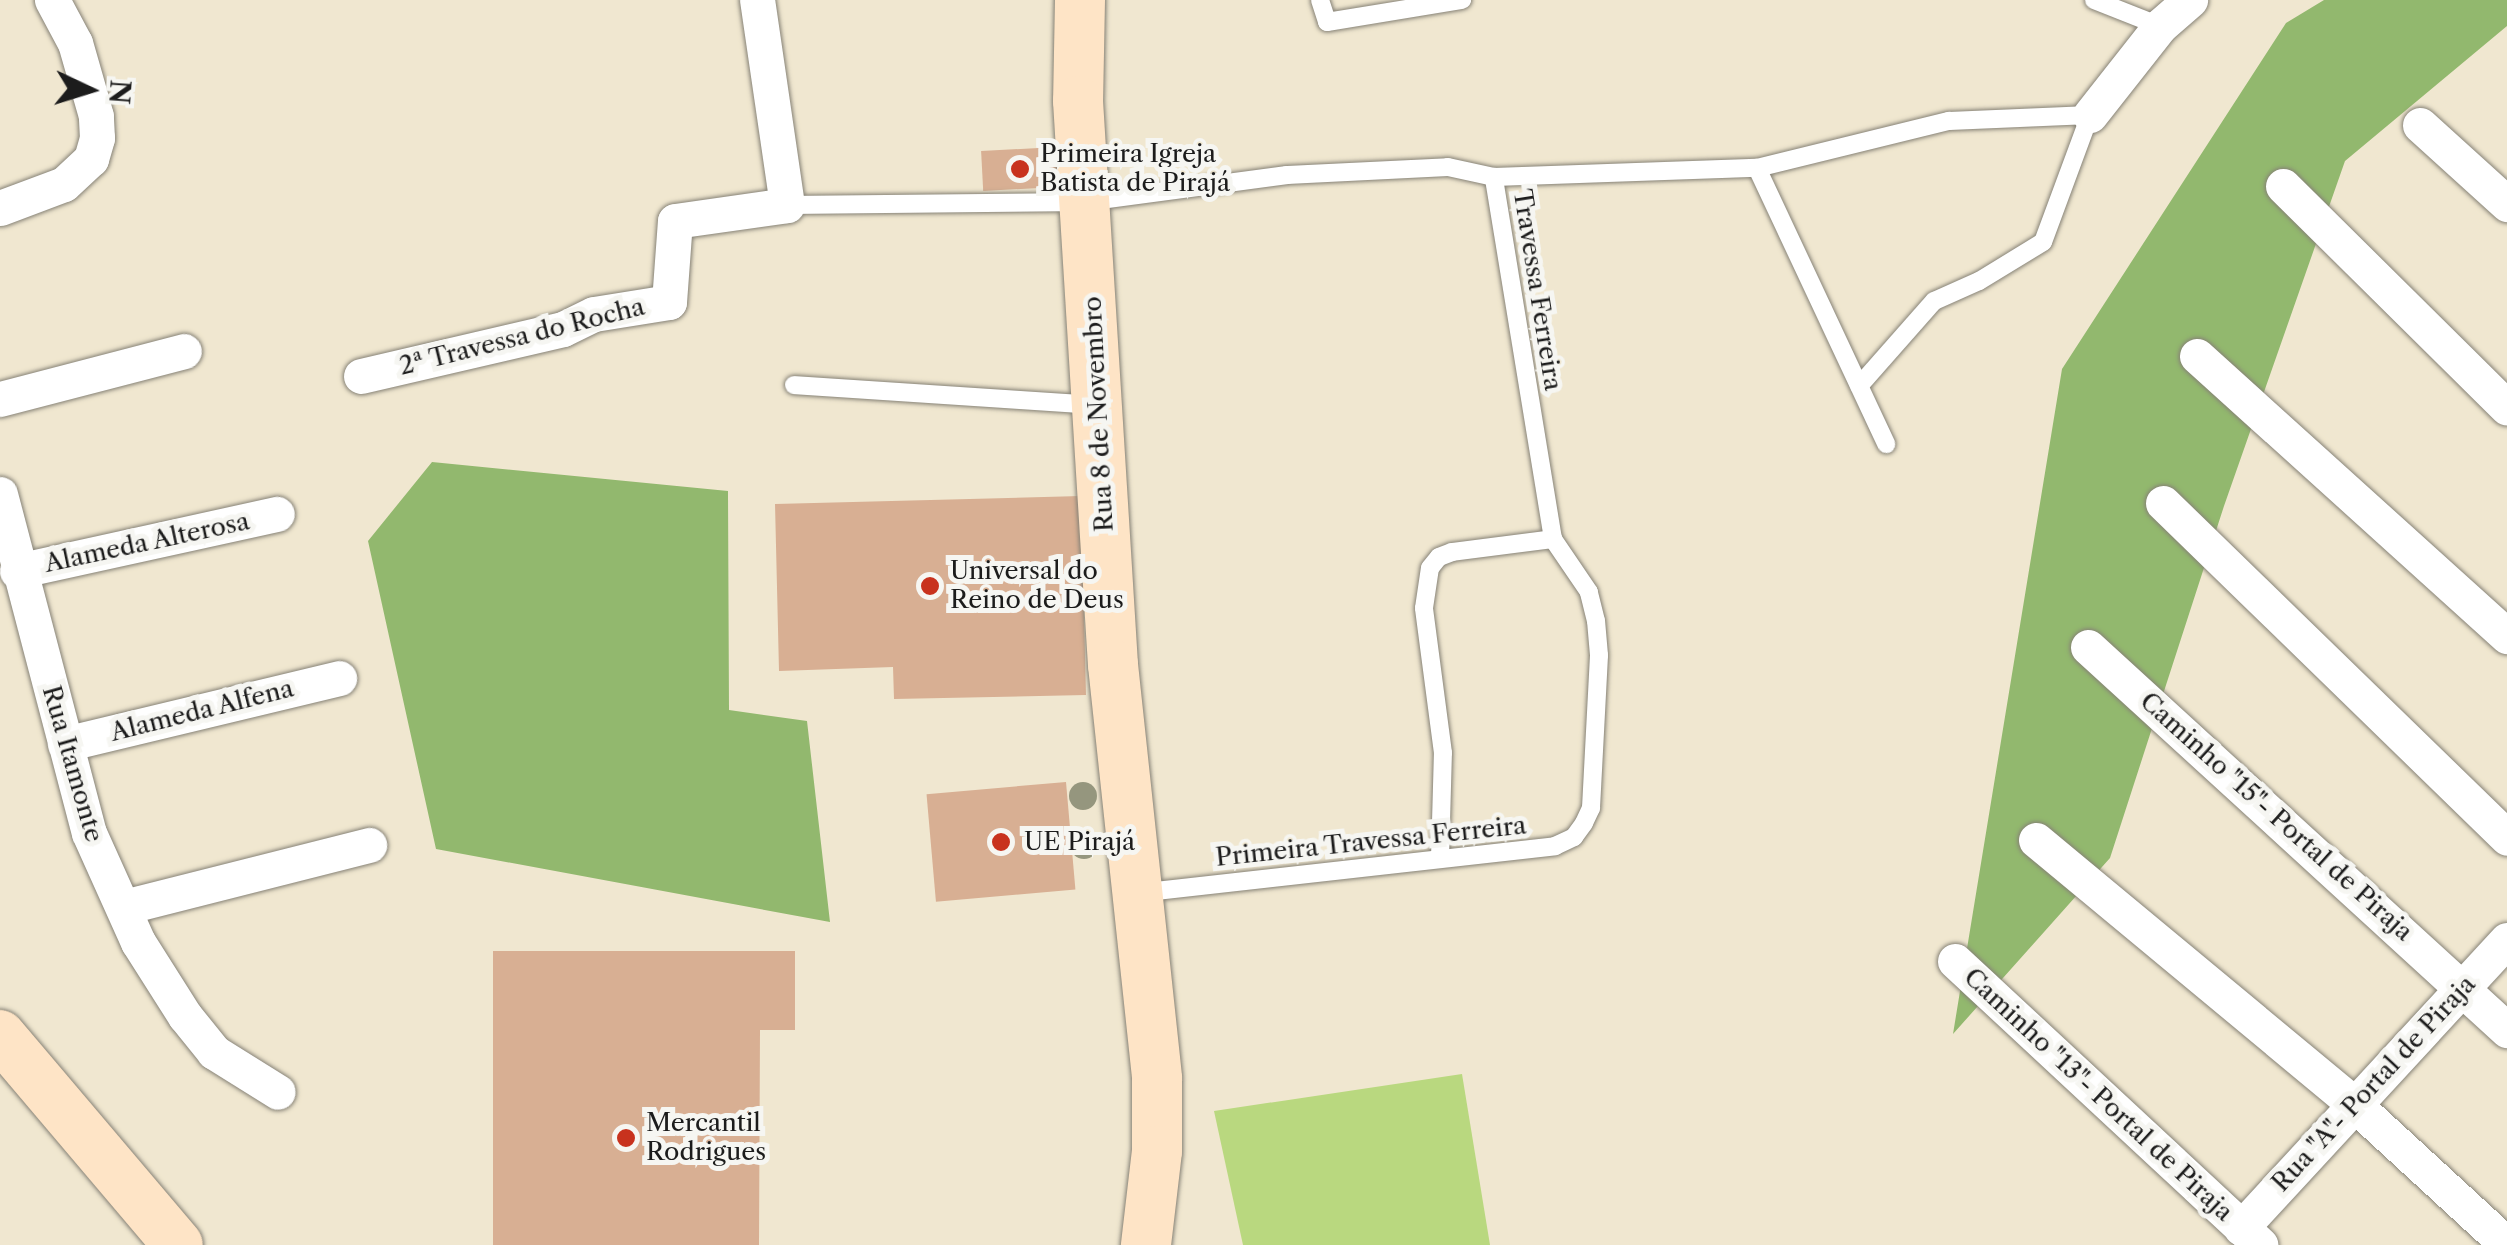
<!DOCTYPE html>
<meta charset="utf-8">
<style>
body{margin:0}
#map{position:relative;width:2507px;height:1245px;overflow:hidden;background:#f0e7d0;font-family:"Libre Caslon Text",serif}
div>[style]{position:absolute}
.green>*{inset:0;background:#b9d87f}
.forest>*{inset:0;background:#92b86e}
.building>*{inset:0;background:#d8af93;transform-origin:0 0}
.roads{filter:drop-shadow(0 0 2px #868276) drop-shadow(0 0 2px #868276)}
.lane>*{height:18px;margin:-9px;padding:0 9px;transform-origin:9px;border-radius:9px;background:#fff}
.street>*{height:35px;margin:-17.5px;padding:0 17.5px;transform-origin:17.5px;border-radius:17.5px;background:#fff}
.secondary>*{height:50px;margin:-25px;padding:0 25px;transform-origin:25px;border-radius:25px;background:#fee4c6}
.trees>*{width:28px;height:28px;margin:-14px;border-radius:50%;background:#95967e}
.dots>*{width:28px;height:28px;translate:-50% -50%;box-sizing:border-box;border:5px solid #f6f6f2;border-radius:50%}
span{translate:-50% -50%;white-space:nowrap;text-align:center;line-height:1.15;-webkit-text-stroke:10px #f6f6f2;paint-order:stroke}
.poi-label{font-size:25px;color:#1c1c1c}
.left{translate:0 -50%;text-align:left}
.street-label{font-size:25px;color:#1c1c1c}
.north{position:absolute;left:40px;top:40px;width:100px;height:100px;-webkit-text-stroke:8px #f6f6f2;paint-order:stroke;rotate:94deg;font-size:28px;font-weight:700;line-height:40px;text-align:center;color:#1c1c1c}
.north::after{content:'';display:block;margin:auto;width:35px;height:45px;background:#1c1c1c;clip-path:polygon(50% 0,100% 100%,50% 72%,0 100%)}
</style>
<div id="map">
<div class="green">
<i style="clip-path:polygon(1462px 1074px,1490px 1245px,1243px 1245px,1214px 1111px)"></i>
</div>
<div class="forest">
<i style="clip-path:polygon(2324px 0,2507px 0,2507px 26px,2345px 161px,2224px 506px,2110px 858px,1953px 1034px,2062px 369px,2286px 23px)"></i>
<i style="clip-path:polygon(432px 462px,728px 491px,729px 710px,807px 721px,830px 922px,436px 849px,368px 541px)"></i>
</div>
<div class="building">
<i style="left:1057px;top:147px;width:40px;height:76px;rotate:87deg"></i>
<i style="clip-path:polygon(1081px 496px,1086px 695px,894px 699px,893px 667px,779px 671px,775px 504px)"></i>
<i style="left:1066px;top:782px;width:108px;height:140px;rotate:85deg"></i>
<i style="clip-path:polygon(493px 951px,795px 951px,795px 1030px,760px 1030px,759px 1245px,493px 1245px)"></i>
</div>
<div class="roads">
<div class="lane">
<i style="left:1320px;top:0;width:23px;rotate:72deg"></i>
<i style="left:1327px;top:22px;width:137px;rotate:-9.3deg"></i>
<i style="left:2094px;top:0;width:71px;rotate:21.5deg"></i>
<i style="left:1757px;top:168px;width:305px;rotate:64.9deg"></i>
<i style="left:787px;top:205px;width:298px;rotate:-0.6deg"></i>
<i style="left:1085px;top:202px;width:204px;rotate:-7.6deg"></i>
<i style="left:1287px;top:175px;width:161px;rotate:-2.8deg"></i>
<i style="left:1448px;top:167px;width:47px;rotate:12.3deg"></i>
<i style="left:1494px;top:177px;width:263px;rotate:-2deg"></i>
<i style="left:1757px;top:168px;width:198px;rotate:-13.8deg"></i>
<i style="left:1949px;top:121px;width:141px;rotate:-2.4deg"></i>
<i style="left:2090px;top:115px;width:135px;rotate:110.3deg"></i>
<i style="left:2043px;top:242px;width:75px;rotate:148.6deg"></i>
<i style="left:1979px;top:281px;width:49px;rotate:156deg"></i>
<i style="left:1934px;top:301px;width:113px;rotate:131.4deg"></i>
<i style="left:794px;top:385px;width:301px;rotate:3.8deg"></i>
<i style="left:1440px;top:858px;width:105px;rotate:-88.4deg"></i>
<i style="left:1443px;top:753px;width:146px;rotate:-97.5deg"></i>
<i style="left:1424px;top:608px;width:40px;rotate:-81.5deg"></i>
<i style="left:1430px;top:568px;width:14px;rotate:-51deg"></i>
<i style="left:1439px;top:557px;width:14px;rotate:-21deg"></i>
<i style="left:1452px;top:552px;width:102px;rotate:-7.3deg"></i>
<i style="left:1138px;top:893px;width:420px;rotate:-6.4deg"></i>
<i style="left:1555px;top:846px;width:21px;rotate:-25deg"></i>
<i style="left:1574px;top:837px;width:17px;rotate:-54deg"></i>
<i style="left:1584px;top:823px;width:17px;rotate:-65deg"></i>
<i style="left:1591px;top:808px;width:153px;rotate:-87deg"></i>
<i style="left:1599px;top:655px;width:34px;rotate:-95deg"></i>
<i style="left:1596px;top:621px;width:30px;rotate:-104deg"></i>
<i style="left:1589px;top:592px;width:64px;rotate:-124.2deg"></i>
<i style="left:1553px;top:539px;width:367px;rotate:-99.3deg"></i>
</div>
<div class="street">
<i style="left:2090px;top:115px;width:113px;rotate:-51.8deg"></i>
<i style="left:2160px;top:26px;width:40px;rotate:-41deg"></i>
<i style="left:2420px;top:125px;width:118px;rotate:42.2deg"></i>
<i style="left:2283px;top:186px;width:315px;rotate:44.7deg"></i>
<i style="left:0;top:208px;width:68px;rotate:-20.6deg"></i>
<i style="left:64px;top:184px;width:37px;rotate:-43deg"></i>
<i style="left:91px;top:159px;width:22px;rotate:-74deg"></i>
<i style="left:97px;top:138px;width:22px;rotate:-93deg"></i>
<i style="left:96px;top:116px;width:76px;rotate:-106deg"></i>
<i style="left:75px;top:43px;width:49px;rotate:-118.1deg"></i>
<i style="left:2197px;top:356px;width:418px;rotate:42.1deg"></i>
<i style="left:361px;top:376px;width:207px;rotate:-13.1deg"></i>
<i style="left:563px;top:329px;width:34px;rotate:-26deg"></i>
<i style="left:594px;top:314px;width:76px;rotate:-9.1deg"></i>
<i style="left:669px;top:302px;width:81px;rotate:-85.8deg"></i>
<i style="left:675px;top:221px;width:113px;rotate:-8.1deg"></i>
<i style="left:787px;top:205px;width:207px;rotate:-98.3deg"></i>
<i style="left:0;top:399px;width:190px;rotate:-14.6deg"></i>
<i style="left:0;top:494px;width:350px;rotate:75.3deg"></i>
<i style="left:89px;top:833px;width:120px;rotate:65.8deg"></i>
<i style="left:138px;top:942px;width:88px;rotate:57.6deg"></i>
<i style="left:185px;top:1016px;width:46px;rotate:51.1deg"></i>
<i style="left:214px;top:1052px;width:75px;rotate:32deg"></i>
<i style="left:2163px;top:503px;width:480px;rotate:44.2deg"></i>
<i style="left:17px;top:571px;width:266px;rotate:-12.4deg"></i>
<i style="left:2088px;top:647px;width:568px;rotate:42.43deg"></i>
<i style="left:65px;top:744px;width:282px;rotate:-13.5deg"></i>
<i style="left:2036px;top:840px;width:415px;rotate:39.7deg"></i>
<i style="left:2355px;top:1105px;width:207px;rotate:42.6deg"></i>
<i style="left:124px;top:907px;width:253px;rotate:-14.2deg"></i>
<i style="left:1955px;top:961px;width:417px;rotate:42.9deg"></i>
<i style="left:2241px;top:1228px;width:392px;rotate:-47.3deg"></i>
</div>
<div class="secondary">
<i style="left:1080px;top:0;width:101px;rotate:91.1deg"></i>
<i style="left:1078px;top:101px;width:565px;rotate:86.45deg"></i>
<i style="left:1113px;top:665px;width:416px;rotate:83.9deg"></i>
<i style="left:1157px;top:1079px;width:72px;rotate:90deg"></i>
<i style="left:1157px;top:1151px;width:95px;rotate:96.7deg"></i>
<i style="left:0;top:1035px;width:275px;rotate:49.7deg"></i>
</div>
</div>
<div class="trees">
<i style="left:1083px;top:796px"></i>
<i style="left:1084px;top:845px"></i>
</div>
<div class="dots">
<i style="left:1020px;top:169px;background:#c8321e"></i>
<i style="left:930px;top:586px;background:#c8321e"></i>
<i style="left:1001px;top:842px;background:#c8321e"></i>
<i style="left:626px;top:1138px;background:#c8321e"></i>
</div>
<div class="poi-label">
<span class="left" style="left:1040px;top:169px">Primeira Igreja<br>Batista de Pirajá</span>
<span class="left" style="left:950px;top:586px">Universal do<br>Reino de Deus</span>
<span class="left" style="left:1024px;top:842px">UE Pirajá</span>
<span class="left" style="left:646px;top:1138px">Mercantil<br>Rodrigues</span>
</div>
<div class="street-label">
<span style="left:1537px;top:290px;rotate:81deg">Travessa Ferreira</span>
<span style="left:522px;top:337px;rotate:-14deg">2ª Travessa do Rocha</span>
<span style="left:1099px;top:414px;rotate:-93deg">Rua 8 de Novembro</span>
<span style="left:147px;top:543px;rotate:-12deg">Alameda Alterosa</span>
<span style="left:202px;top:711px;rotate:-14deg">Alameda Alfena</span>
<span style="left:72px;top:764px;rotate:74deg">Rua Itamonte</span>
<span style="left:2276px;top:817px;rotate:42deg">Caminho "15"- Portal de Piraja</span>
<span style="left:1371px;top:842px;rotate:-6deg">Primeira Travessa Ferreira</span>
<span style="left:2374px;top:1084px;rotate:-47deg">Rua "A"- Portal de Piraja</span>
<span style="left:2098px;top:1095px;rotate:43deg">Caminho "13"- Portal de Piraja</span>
</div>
<div class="north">N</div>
</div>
